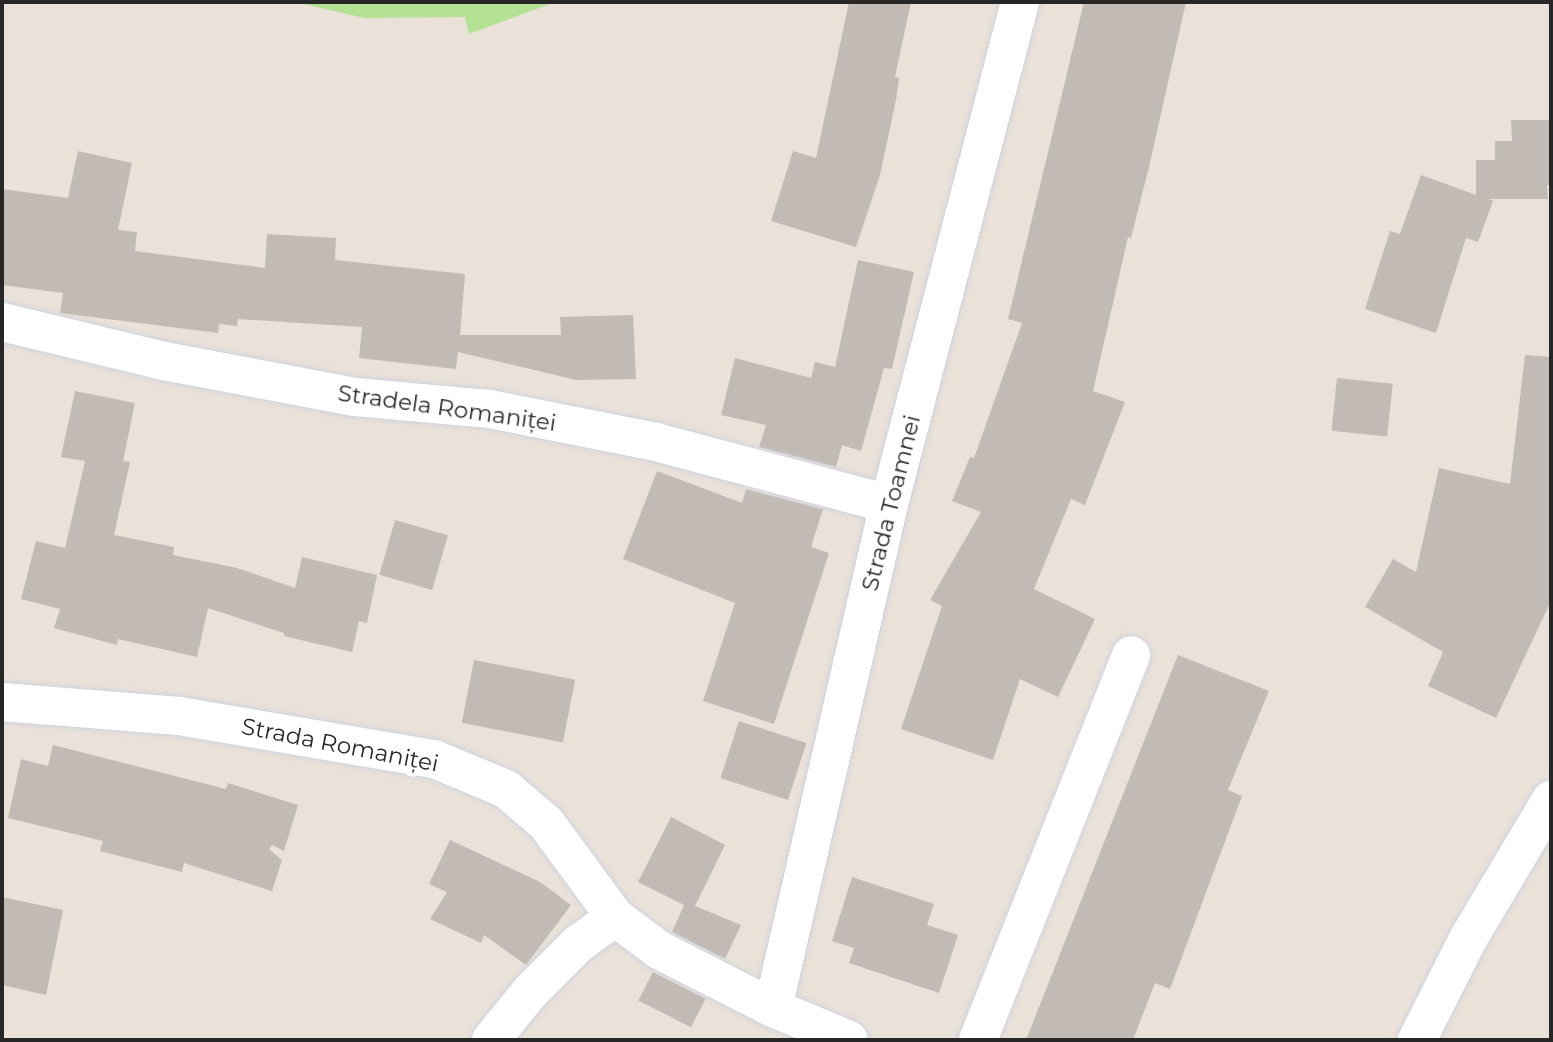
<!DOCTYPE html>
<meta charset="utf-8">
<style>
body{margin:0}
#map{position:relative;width:1553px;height:1042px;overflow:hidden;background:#eae1d8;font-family:Montserrat,sans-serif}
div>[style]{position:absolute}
.green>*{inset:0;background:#b4e194}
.building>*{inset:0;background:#c2bbb5;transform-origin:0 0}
.roads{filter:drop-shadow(0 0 2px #ced3e0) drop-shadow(0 0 2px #ced3e0)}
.minor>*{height:38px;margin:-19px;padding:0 19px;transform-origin:19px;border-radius:19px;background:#fff}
span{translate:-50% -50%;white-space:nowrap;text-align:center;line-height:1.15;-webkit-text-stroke:7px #fff;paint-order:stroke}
.street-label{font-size:23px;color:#272727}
.frame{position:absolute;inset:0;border:4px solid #272727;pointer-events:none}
</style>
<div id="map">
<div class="green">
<i style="clip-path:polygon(295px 2px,555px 2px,469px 34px,465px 17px,364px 18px)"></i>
</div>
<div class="building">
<i style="clip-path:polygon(849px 2px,911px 2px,895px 77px,899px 78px,896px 100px,880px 175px,856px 247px,771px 221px,793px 151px,816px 158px)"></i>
<i style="clip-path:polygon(1084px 2px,1186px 2px,1150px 163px,1131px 238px,1128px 237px,1093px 391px,1125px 402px,1085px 505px,1071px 499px,1034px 589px,1095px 619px,1058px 697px,1020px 679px,993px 760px,901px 729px,942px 606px,930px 600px,981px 512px,952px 501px,970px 457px,974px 458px,1022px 323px,1008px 319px)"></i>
<i style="clip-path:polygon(1511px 120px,1551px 120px,1551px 185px,1547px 185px,1548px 199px,1489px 199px,1493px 201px,1478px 242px,1466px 238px,1436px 333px,1365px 309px,1390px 231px,1400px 234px,1421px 175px,1476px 195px,1476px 160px,1495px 160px,1495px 141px,1512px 141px)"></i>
<i style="clip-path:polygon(78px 151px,132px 163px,118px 230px,137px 232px,135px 251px,265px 268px,267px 234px,336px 238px,335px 260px,465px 274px,460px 335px,561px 335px,560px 317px,633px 315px,636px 379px,576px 380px,458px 352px,456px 369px,359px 358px,362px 327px,238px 319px,237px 326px,219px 324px,218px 333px,60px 313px,63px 293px,2px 285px,2px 189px,68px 198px)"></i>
<i style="clip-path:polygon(858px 260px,914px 272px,892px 369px,884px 368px,861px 451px,842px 445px,836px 467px,759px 447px,766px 425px,721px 415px,735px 358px,811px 378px,815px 362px,835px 367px)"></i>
<i style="clip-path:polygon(1525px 355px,1551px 357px,1551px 601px,1496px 718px,1428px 686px,1443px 652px,1365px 607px,1393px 559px,1416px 572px,1439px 468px,1510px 484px)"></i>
<i style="left:1337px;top:378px;width:56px;height:53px;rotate:6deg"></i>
<i style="clip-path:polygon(75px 391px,135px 403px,123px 461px,130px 462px,114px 535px,174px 547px,173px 555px,237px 568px,295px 588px,302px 557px,377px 575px,367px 623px,359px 621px,352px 652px,284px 636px,284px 633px,208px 608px,197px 657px,118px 639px,117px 645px,54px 628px,60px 609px,21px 599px,36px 541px,65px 548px,85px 461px,61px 457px)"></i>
<i style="clip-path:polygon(657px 471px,742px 503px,746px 489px,823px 509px,811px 547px,829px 553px,774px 724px,703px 701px,735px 603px,623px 559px)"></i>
<i style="left:395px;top:520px;width:55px;height:57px;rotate:16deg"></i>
<i style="clip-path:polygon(1178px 655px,1269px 691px,1228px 790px,1242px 796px,1170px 989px,1155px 983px,1133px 1040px,1026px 1040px)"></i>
<i style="left:474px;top:660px;width:103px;height:64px;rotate:11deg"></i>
<i style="left:739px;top:721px;width:71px;height:60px;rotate:18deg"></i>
<i style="clip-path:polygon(53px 745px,226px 789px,228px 783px,298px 805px,284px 851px,272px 845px,269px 849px,282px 860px,272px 891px,184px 863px,182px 872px,100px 851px,103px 841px,8px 818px,21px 759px,48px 766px)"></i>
<i style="clip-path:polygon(671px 817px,725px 845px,695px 906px,741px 925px,725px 959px,672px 932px,684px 905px,638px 882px)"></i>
<i style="clip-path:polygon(450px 840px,540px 882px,571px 905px,526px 965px,484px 935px,481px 943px,430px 919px,447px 892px,429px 884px)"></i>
<i style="clip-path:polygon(852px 877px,934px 904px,927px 925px,958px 935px,939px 993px,849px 963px,854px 948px,832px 941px)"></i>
<i style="clip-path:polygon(2px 897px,63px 910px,46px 995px,2px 985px)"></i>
<i style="left:653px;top:972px;width:59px;height:32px;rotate:27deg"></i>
</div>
<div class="roads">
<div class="minor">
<i style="left:2px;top:322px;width:167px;rotate:13.5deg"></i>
<i style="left:164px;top:361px;width:194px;rotate:10.7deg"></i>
<i style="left:355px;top:397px;width:136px;rotate:5.1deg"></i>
<i style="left:490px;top:409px;width:169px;rotate:11.2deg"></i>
<i style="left:656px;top:442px;width:241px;rotate:14.9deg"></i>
<i style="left:2px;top:702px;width:178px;rotate:4.5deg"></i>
<i style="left:179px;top:716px;width:259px;rotate:9.6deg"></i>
<i style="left:434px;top:759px;width:78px;rotate:22.6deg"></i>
<i style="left:506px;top:789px;width:52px;rotate:40.4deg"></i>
<i style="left:546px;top:823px;width:117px;rotate:53.7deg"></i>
<i style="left:615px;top:917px;width:55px;rotate:36.9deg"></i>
<i style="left:659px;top:950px;width:128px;rotate:27deg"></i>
<i style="left:773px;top:1008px;width:82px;rotate:22.8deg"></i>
<i style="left:773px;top:1008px;width:517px;rotate:-77.04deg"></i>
<i style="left:889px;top:504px;width:519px;rotate:-75.37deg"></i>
<i style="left:491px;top:1040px;width:62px;rotate:-50.9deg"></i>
<i style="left:530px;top:992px;width:68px;rotate:-45deg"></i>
<i style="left:578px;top:944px;width:46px;rotate:-36.1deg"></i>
<i style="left:978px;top:1040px;width:414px;rotate:-68.3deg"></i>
<i style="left:1417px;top:1040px;width:113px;rotate:-63.2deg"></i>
<i style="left:1468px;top:939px;width:162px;rotate:-59.2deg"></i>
</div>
</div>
<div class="street-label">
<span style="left:447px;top:408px;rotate:8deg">Stradela Romaniței</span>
<span style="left:891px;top:503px;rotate:-76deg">Strada Toamnei</span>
<span style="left:340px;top:745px;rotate:11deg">Strada Romaniței</span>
</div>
<div class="frame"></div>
</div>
